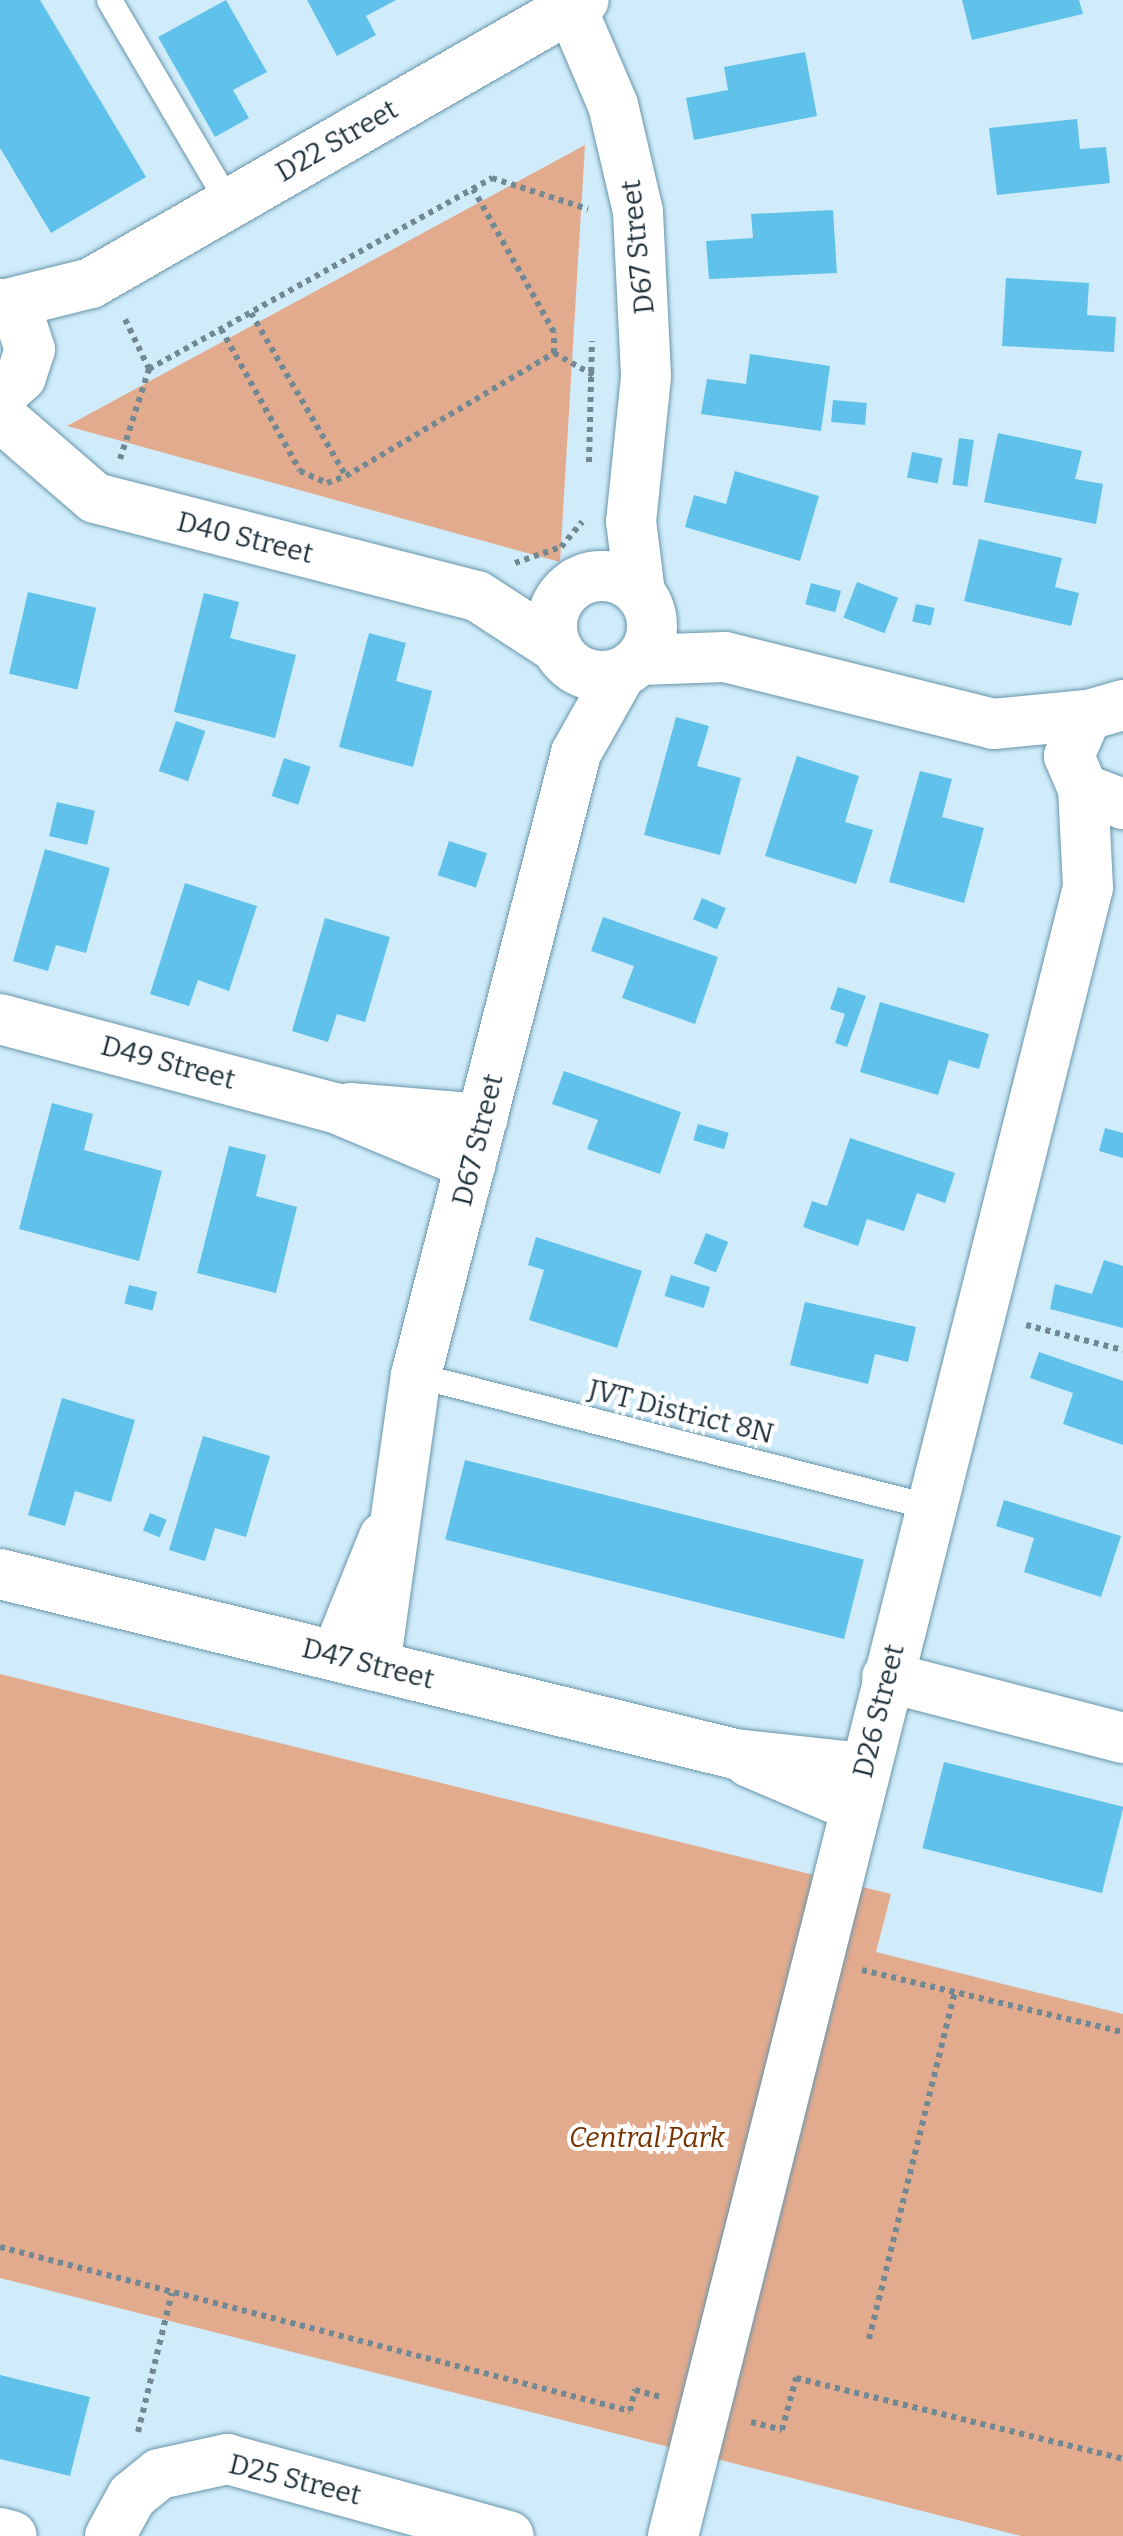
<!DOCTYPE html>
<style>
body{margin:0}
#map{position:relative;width:1123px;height:2536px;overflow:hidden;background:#d0ecfa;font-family:Bitter,serif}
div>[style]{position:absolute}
.green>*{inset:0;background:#e3ab8e}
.building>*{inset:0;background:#60c1ea;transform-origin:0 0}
.path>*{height:6px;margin-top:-3px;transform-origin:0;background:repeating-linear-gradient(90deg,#728994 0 5px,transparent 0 10px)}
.roads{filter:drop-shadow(0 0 2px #6795ab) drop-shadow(0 0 2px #6795ab)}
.lane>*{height:25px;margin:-12.5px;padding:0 12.5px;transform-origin:12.5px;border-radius:12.5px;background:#fff}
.street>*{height:50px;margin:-25px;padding:0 25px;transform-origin:25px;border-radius:25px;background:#fff}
.street>.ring{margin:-25px;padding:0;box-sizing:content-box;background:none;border:50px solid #fff;border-radius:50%}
span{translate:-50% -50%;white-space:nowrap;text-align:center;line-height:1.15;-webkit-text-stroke:8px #fff;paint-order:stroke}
.street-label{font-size:28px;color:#1e313a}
.park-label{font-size:28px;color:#730;font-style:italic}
</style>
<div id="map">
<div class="green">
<i style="clip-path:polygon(585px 145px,560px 562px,67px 426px)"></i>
<i style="clip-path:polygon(0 1674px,891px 1894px,876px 1952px,1123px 2014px,1123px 2536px,1021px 2536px,0 2278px)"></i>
</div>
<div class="building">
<i style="clip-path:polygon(0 0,40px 0,146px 177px,51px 233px,0 148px)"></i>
<i style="clip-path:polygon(226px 0,267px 72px,233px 90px,249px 118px,215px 137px,158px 37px)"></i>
<i style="clip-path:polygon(307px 0,396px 0,366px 16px,376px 35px,337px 56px)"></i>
<i style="clip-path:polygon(962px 0,1079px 0,1083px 14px,972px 40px)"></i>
<i style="clip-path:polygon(805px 52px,817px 116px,694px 140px,686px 98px,728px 90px,724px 67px)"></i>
<i style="clip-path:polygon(1077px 119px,1080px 149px,1106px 147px,1110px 183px,997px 195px,989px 128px)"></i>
<i style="clip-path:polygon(833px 210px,837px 273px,709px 279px,706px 241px,753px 238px,751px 214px)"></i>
<i style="clip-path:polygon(1006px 278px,1089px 283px,1087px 315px,1116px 317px,1114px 352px,1002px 346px)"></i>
<i style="clip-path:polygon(750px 354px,830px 366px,821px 431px,701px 414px,707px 379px,746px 384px)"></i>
<i style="left:833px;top:400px;width:34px;height:22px;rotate:5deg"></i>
<i style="clip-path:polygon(998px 433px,1082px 451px,1075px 479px,1103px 484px,1096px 524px,984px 502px)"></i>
<i style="left:959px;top:438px;width:15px;height:47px;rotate:8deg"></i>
<i style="left:912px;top:452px;width:31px;height:26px;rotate:11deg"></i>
<i style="clip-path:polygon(735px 471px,819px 496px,800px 561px,685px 527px,694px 495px,726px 504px)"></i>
<i style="clip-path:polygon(979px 539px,1062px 558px,1055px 587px,1079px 593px,1071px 626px,964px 601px)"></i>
<i style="left:857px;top:582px;width:44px;height:38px;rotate:21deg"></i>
<i style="left:811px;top:583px;width:31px;height:22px;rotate:15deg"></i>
<i style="left:28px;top:592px;width:70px;height:84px;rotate:13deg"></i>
<i style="clip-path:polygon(204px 593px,239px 602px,230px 638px,296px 655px,275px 738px,174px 712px)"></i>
<i style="left:916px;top:604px;width:19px;height:18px;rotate:12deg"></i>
<i style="clip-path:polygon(369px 633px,406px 643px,396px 681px,432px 691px,413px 767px,339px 747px)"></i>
<i style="clip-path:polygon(676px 717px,709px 726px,697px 766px,741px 778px,720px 855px,644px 835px)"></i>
<i style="left:176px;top:721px;width:31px;height:53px;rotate:19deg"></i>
<i style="clip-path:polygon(797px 756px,859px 776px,845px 822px,873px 830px,856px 884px,765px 856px)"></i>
<i style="left:284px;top:758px;width:28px;height:40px;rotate:18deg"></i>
<i style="clip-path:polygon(920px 771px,952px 779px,942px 817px,984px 828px,964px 903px,889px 882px)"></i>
<i style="left:57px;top:802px;width:39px;height:35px;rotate:13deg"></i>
<i style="left:449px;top:841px;width:40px;height:36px;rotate:18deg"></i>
<i style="clip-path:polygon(45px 849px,110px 868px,86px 953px,56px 945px,48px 971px,13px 961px)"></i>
<i style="clip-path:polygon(185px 883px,257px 906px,229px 991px,198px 980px,189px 1006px,150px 994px)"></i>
<i style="left:702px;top:898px;width:26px;height:23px;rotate:23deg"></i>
<i style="clip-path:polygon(603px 917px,718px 957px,695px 1024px,622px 998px,634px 966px,591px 951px)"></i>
<i style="clip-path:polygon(325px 918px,390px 937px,365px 1022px,337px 1014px,328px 1042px,292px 1031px)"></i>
<i style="clip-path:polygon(838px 987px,866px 996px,847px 1047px,835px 1043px,845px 1014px,830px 1009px)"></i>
<i style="clip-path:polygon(880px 1002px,989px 1034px,979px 1069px,949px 1060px,938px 1095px,860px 1072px)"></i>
<i style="clip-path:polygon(564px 1071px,681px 1112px,660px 1174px,587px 1149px,598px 1120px,552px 1104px)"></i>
<i style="clip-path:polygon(52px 1103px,93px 1114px,84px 1150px,162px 1171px,139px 1261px,19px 1229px)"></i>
<i style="left:698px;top:1124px;width:32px;height:17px;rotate:16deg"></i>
<i style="clip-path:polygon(1105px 1128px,1123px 1133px,1123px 1158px,1099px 1151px)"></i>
<i style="clip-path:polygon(850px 1138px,955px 1173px,945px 1203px,917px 1193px,904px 1231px,867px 1219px,858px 1246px,803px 1227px,812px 1201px,827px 1206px)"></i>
<i style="clip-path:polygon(229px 1146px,266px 1155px,256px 1196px,297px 1207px,276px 1293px,197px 1273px)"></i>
<i style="left:706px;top:1233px;width:24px;height:33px;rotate:22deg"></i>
<i style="clip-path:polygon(536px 1237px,642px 1271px,617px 1348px,529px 1320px,544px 1270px,528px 1265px)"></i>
<i style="clip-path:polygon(1104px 1260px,1123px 1266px,1123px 1328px,1050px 1309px,1055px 1284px,1092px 1294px)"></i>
<i style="left:671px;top:1275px;width:41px;height:22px;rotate:17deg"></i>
<i style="left:129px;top:1285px;width:29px;height:19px;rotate:14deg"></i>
<i style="clip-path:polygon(805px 1302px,916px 1327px,908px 1362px,875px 1354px,868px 1384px,790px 1365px)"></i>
<i style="clip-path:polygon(1039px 1352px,1123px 1381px,1123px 1445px,1063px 1424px,1073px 1393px,1030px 1378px)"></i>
<i style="clip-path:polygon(62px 1398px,135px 1420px,111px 1502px,75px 1491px,65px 1526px,28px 1515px)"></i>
<i style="clip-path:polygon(203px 1436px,270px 1456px,246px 1537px,215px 1528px,205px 1561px,169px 1550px)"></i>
<i style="left:465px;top:1460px;width:411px;height:82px;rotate:14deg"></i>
<i style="clip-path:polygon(1004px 1500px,1121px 1536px,1101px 1597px,1024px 1572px,1034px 1538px,996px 1526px)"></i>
<i style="left:150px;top:1513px;width:18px;height:19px;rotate:22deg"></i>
<i style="left:944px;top:1762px;width:185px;height:89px;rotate:14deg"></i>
<i style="clip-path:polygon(0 2375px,90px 2397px,70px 2476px,0 2459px)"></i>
</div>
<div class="path">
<i style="left:251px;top:313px;width:189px;rotate:59.8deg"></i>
<i style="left:221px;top:329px;width:162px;rotate:60.9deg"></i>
<i style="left:300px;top:471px;width:30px;rotate:24deg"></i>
<i style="left:327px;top:483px;width:20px;rotate:-20deg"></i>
<i style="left:346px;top:476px;width:242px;rotate:-30.6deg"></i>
<i style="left:554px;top:353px;width:21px;rotate:-90deg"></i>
<i style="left:554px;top:332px;width:164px;rotate:-119.5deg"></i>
<i style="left:554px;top:353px;width:47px;rotate:29.3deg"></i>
<i style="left:149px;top:369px;width:393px;rotate:-29.1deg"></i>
<i style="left:492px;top:178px;width:101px;rotate:17.9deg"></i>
<i style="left:120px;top:459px;width:95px;rotate:-72.1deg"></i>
<i style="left:149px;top:369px;width:58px;rotate:-115.7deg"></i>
<i style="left:589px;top:462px;width:121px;rotate:-88.6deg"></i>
<i style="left:515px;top:563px;width:49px;rotate:-19.2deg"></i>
<i style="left:561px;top:547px;width:33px;rotate:-50deg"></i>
<i style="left:1026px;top:1325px;width:100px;rotate:14.5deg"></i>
<i style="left:862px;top:1970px;width:268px;rotate:13.4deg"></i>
<i style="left:0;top:2247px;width:651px;rotate:14.59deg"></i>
<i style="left:630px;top:2411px;width:22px;rotate:-77deg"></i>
<i style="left:635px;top:2390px;width:27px;rotate:15deg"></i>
<i style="left:869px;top:2339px;width:357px;rotate:-76.1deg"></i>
<i style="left:751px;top:2422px;width:32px;rotate:14deg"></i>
<i style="left:782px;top:2430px;width:54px;rotate:-74.9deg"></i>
<i style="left:796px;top:2378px;width:337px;rotate:13.9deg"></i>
<i style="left:138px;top:2432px;width:143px;rotate:-76.3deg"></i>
</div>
<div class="roads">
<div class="lane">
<i style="left:109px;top:0;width:237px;rotate:59.5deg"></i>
<i style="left:416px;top:1375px;width:532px;rotate:14.38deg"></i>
</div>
<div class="street">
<i style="left:571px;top:7px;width:107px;rotate:66.8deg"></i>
<i style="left:613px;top:105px;width:110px;rotate:76.8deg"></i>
<i style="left:638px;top:212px;width:165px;rotate:87.2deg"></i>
<i style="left:646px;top:377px;width:145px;rotate:95.9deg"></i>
<i style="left:631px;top:521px;width:73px;rotate:82.9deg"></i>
<i style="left:0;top:304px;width:25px;rotate:37deg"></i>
<i style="left:20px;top:319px;width:32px;rotate:72deg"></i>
<i style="left:30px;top:349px;width:29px;rotate:108deg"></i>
<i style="left:21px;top:377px;width:28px;rotate:139deg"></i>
<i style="left:3px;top:305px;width:91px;rotate:-14deg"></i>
<i style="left:91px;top:283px;width:568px;rotate:-29.86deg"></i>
<i style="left:0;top:416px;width:125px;rotate:40.8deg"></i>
<i style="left:95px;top:498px;width:394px;rotate:14.4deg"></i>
<i style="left:477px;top:596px;width:95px;rotate:33deg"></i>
<i class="ring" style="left:552px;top:576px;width:50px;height:50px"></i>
<i style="left:640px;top:660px;width:85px;rotate:-2deg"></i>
<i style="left:725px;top:657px;width:276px;rotate:14deg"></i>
<i style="left:993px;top:724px;width:94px;rotate:-5.5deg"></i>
<i style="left:1123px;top:705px;width:37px;rotate:164deg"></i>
<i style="left:1087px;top:715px;width:45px;rotate:113.7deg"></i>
<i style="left:1069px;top:756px;width:36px;rotate:67deg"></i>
<i style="left:1083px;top:789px;width:43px;rotate:20.6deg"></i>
<i style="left:0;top:1019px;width:347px;rotate:14.9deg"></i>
<i style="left:335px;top:1108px;width:147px;rotate:22.7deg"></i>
<i style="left:350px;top:1108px;width:133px;rotate:4.7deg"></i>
<i style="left:0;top:1574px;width:757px;rotate:13.76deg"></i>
<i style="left:735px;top:1754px;width:130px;rotate:6.2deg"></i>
<i style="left:336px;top:1656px;width:128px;rotate:-68deg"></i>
<i style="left:375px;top:1666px;width:294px;rotate:-82deg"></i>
<i style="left:416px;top:1375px;width:642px;rotate:-75.57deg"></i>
<i style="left:576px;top:753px;width:92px;rotate:-60.6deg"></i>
<i style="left:887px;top:1677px;width:244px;rotate:14.5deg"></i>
<i style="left:749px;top:1762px;width:115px;rotate:23deg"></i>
<i style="left:0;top:2533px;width:12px;rotate:14deg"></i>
<i style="left:110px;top:2536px;width:46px;rotate:-61.2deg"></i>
<i style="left:132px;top:2496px;width:35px;rotate:-39deg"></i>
<i style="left:159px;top:2474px;width:70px;rotate:-12.4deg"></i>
<i style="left:227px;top:2459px;width:292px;rotate:15.3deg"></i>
<i style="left:673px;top:2536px;width:1700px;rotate:-75.87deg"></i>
<i style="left:1088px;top:887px;width:98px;rotate:-92.9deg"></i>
</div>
</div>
<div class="street-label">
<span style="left:337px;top:141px;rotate:-30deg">D22 Street</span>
<span style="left:638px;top:247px;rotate:-96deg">D67 Street</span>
<span style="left:245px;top:538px;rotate:14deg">D40 Street</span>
<span style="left:168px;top:1063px;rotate:15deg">D49 Street</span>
<span style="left:478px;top:1140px;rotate:-76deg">D67 Street</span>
<span style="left:681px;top:1412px;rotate:14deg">JVT District 8N</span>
<span style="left:368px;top:1664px;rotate:14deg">D47 Street</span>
<span style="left:879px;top:1711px;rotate:-76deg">D26 Street</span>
<span style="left:295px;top:2480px;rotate:14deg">D25 Street</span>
</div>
<div class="park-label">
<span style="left:647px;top:2138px">Central Park</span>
</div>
</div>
